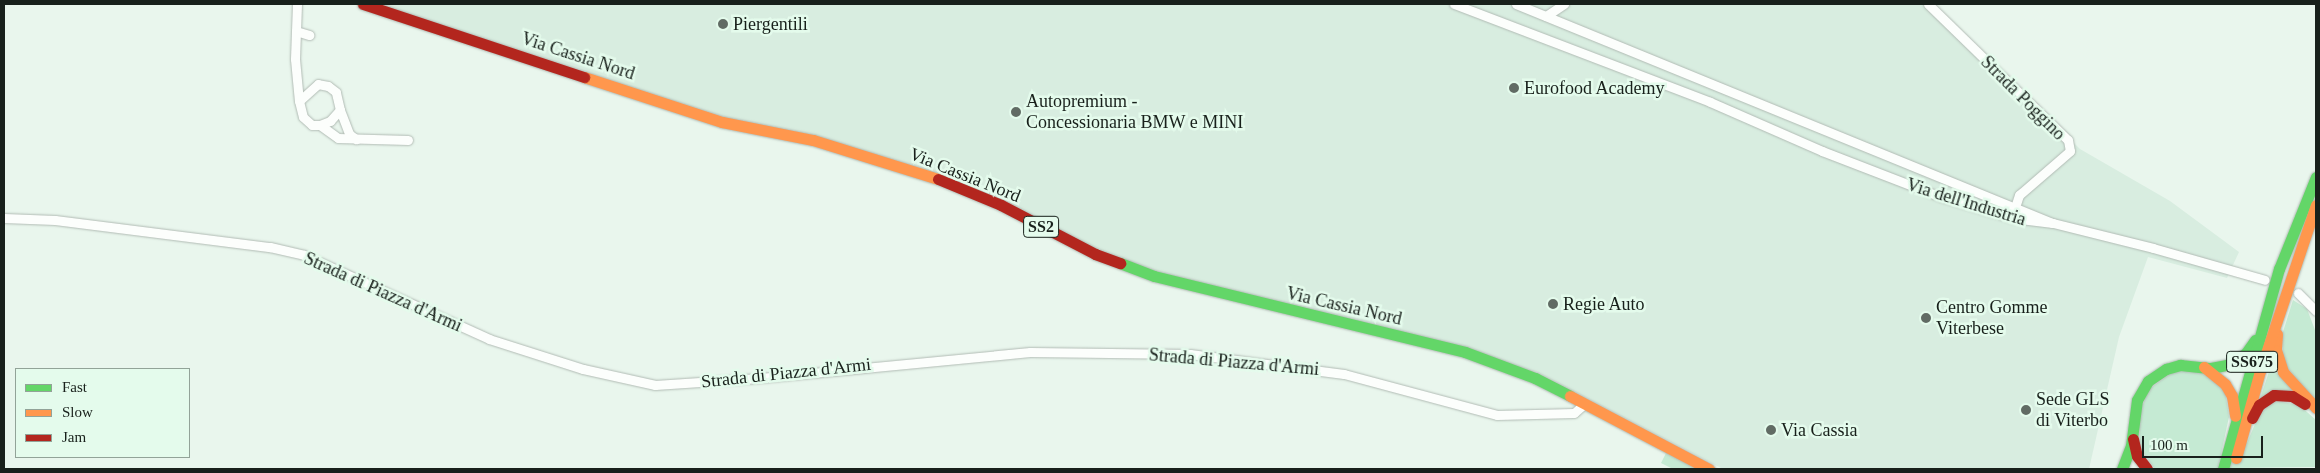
<!DOCTYPE html>
<style>
body{margin:0}
#map{position:relative;width:2320px;height:473px;overflow:hidden;background:#e9f6ed;font-family:Georgia,serif}
div>[style]{position:absolute}
.built>*{inset:0;background:#d8ede0}
.green>*{inset:0;background:#c5ead3}
.roads{filter:drop-shadow(0 0 1px #b1bbb4) drop-shadow(0 0 1px #b1bbb4)}
.street>*{height:9px;margin:-4.5px;padding:0 4.5px;transform-origin:4.5px;border-radius:4.5px;background:#fcfefc}
.fast>*{height:11px;margin:-5.5px;padding:0 5.5px;transform-origin:5.5px;border-radius:5.5px;background:#63d668}
.slow>*{height:11px;margin:-5.5px;padding:0 5.5px;transform-origin:5.5px;border-radius:5.5px;background:#ff974d}
.jam>*{height:11px;margin:-5.5px;padding:0 5.5px;transform-origin:5.5px;border-radius:5.5px;background:#b3261e}
.dots>*{width:14px;height:14px;translate:-50% -50%;box-sizing:border-box;border:2px solid #e4fbec;border-radius:50%}
span{translate:-50% -50%;white-space:nowrap;text-align:center;line-height:1.15;-webkit-text-stroke:5px #e4fbec;paint-order:stroke}
.shield-label span{padding:1px 4px;background:#e4fbec;border:1px solid;border-radius:4px;-webkit-text-stroke-width:0}
.shield-label{font-size:16px;color:#18201b;font-weight:700}
.poi-label{font-size:18px;color:#18201b}
.left{translate:0 -50%;text-align:left}
.street-label{font-size:18px;color:#18201b}
.frame{position:absolute;inset:0;border:5px solid #18201b;pointer-events:none}
.legend{position:absolute;left:15px;top:368px;width:175px;height:90px;box-sizing:border-box;background:#e4fbec;border:1px solid #92a398;margin:0;padding:6px 9px;list-style:none;font-size:15px;color:#18201b}
.legend li{display:flex;align-items:center;gap:10px;height:25px}
.legend b{width:25px;border:1px solid #92a398}
.scale{position:absolute;left:2142px;top:436px;width:121px;height:22px;box-sizing:border-box;border:2px solid #18201b;border-top:0;padding-left:6px;font-size:15px;line-height:18px;white-space:nowrap;color:#18201b;-webkit-text-stroke:4px #e4fbec;paint-order:stroke}
</style>
<div id="map">
<div class="built">
<i style="clip-path:polygon(377px 4px,1933px 4px,2080px 149px,2170px 201px,2239px 252px,2227px 278px,2148px 257px,2119px 337px,2089px 469px,1723px 469px,1537px 372px,1146px 269px,1080px 242px,991px 196px,727px 118px)"></i>
</div>
<div class="green">
<i style="clip-path:polygon(2293px 300px,2307px 309px,2315px 330px,2316px 401px,2284px 364px,2282px 335px)"></i>
<i style="clip-path:polygon(2274px 356px,2299px 394px,2260px 399px)"></i>
<i style="clip-path:polygon(2174px 371px,2203px 372px,2225px 391px,2229px 417px,2221px 454px,2247px 443px,2260px 412px,2276px 401px,2299px 405px,2316px 420px,2316px 467px,2155px 469px,2140px 448px,2139px 416px,2148px 390px)"></i>
<i style="clip-path:polygon(1667px 451px,1681px 460px,1696px 469px,1673px 469px,1661px 463px)"></i>
</div>
<div class="roads">
<div class="street">
<i style="left:297px;top:4px;width:55px;rotate:92.1deg"></i>
<i style="left:295px;top:59px;width:42px;rotate:84.6deg"></i>
<i style="left:299px;top:101px;width:16px;rotate:76deg"></i>
<i style="left:303px;top:117px;width:12px;rotate:42deg"></i>
<i style="left:312px;top:125px;width:8px"></i>
<i style="left:320px;top:125px;width:11px;rotate:-22deg"></i>
<i style="left:330px;top:121px;width:15px;rotate:-48deg"></i>
<i style="left:340px;top:110px;width:18px;rotate:-103deg"></i>
<i style="left:336px;top:92px;width:10px;rotate:-143deg"></i>
<i style="left:328px;top:86px;width:10px;rotate:-169deg"></i>
<i style="left:318px;top:84px;width:25px;rotate:138deg"></i>
<i style="left:1454px;top:4px;width:274px;rotate:20.9deg"></i>
<i style="left:1710px;top:102px;width:122px;rotate:23.6deg"></i>
<i style="left:1822px;top:151px;width:128px;rotate:21.1deg"></i>
<i style="left:1941px;top:197px;width:74px;rotate:16.5deg"></i>
<i style="left:2012px;top:218px;width:41px;rotate:7deg"></i>
<i style="left:2053px;top:223px;width:103px;rotate:14deg"></i>
<i style="left:2153px;top:248px;width:116px;rotate:15.9deg"></i>
<i style="left:1516px;top:4px;width:579px;rotate:22.22deg"></i>
<i style="left:1928px;top:4px;width:195px;rotate:44.2deg"></i>
<i style="left:2068px;top:140px;width:11px;rotate:80deg"></i>
<i style="left:2070px;top:151px;width:67px;rotate:139.2deg"></i>
<i style="left:2019px;top:195px;width:19px;rotate:108deg"></i>
<i style="left:1546px;top:16px;width:22px;rotate:-34deg"></i>
<i style="left:296px;top:31px;width:14px;rotate:17deg"></i>
<i style="left:340px;top:110px;width:26px;rotate:69deg"></i>
<i style="left:349px;top:134px;width:9px;rotate:36deg"></i>
<i style="left:320px;top:125px;width:22px;rotate:36deg"></i>
<i style="left:338px;top:138px;width:70px;rotate:1.6deg"></i>
<i style="left:4px;top:218px;width:51px;rotate:2.2deg"></i>
<i style="left:55px;top:220px;width:217px;rotate:7.2deg"></i>
<i style="left:270px;top:247px;width:35px;rotate:13deg"></i>
<i style="left:304px;top:255px;width:203px;rotate:24.4deg"></i>
<i style="left:489px;top:339px;width:99px;rotate:17.7deg"></i>
<i style="left:583px;top:369px;width:74px;rotate:12.5deg"></i>
<i style="left:655px;top:385px;width:105px;rotate:-3.8deg"></i>
<i style="left:760px;top:378px;width:271px;rotate:-5.5deg"></i>
<i style="left:1030px;top:352px;width:160px;rotate:0.7deg"></i>
<i style="left:1190px;top:354px;width:155px;rotate:7.4deg"></i>
<i style="left:1344px;top:374px;width:158px;rotate:15deg"></i>
<i style="left:1497px;top:415px;width:77px;rotate:-1.5deg"></i>
<i style="left:1574px;top:413px;width:13px;rotate:-42deg"></i>
<i style="left:2298px;top:293px;width:25px;rotate:45deg"></i>
</div>
<div class="fast">
<i style="left:1120px;top:263px;width:36px;rotate:21deg"></i>
<i style="left:1154px;top:276px;width:320px;rotate:13.7deg"></i>
<i style="left:1465px;top:352px;width:75px;rotate:20.4deg"></i>
<i style="left:1535px;top:378px;width:39px;rotate:27deg"></i>
<i style="left:2122px;top:469px;width:25px;rotate:-69deg"></i>
<i style="left:2131px;top:446px;width:46px;rotate:-82.6deg"></i>
<i style="left:2137px;top:400px;width:22px;rotate:-60deg"></i>
<i style="left:2148px;top:381px;width:22px;rotate:-34deg"></i>
<i style="left:2166px;top:369px;width:15px;rotate:-16deg"></i>
<i style="left:2180px;top:365px;width:31px;rotate:6deg"></i>
<i style="left:2211px;top:368px;width:16px;rotate:-11deg"></i>
<i style="left:2227px;top:365px;width:22px;rotate:-32deg"></i>
<i style="left:2246px;top:353px;width:16px;rotate:-55deg"></i>
<i style="left:2223px;top:469px;width:208px;rotate:-74.4deg"></i>
<i style="left:2279px;top:269px;width:99px;rotate:-68.1deg"></i>
</div>
<div class="slow">
<i style="left:584px;top:77px;width:145px;rotate:18.1deg"></i>
<i style="left:722px;top:122px;width:93px;rotate:11.2deg"></i>
<i style="left:813px;top:140px;width:131px;rotate:17.3deg"></i>
<i style="left:2277px;top:334px;width:16px;rotate:94deg"></i>
<i style="left:2276px;top:350px;width:23px;rotate:72deg"></i>
<i style="left:2283px;top:372px;width:49px;rotate:47.5deg"></i>
<i style="left:2204px;top:367px;width:27px;rotate:39deg"></i>
<i style="left:2225px;top:384px;width:14px;rotate:60deg"></i>
<i style="left:2232px;top:396px;width:20px;rotate:81deg"></i>
<i style="left:1570px;top:396px;width:157px;rotate:27.7deg"></i>
<i style="left:2236px;top:458px;width:90px;rotate:-74.6deg"></i>
<i style="left:2260px;top:371px;width:175px;rotate:-71.4deg"></i>
</div>
<div class="jam">
<i style="left:363px;top:4px;width:233px;rotate:18.3deg"></i>
<i style="left:938px;top:179px;width:68px;rotate:22.4deg"></i>
<i style="left:1001px;top:205px;width:106px;rotate:27.5deg"></i>
<i style="left:1095px;top:254px;width:27px;rotate:20deg"></i>
<i style="left:2252px;top:418px;width:15px;rotate:-62deg"></i>
<i style="left:2259px;top:405px;width:18px;rotate:-34deg"></i>
<i style="left:2274px;top:395px;width:18px;rotate:3deg"></i>
<i style="left:2292px;top:396px;width:15px;rotate:32deg"></i>
<i style="left:2133px;top:439px;width:17px;rotate:77deg"></i>
<i style="left:2137px;top:456px;width:16px;rotate:52deg"></i>
</div>
</div>
<div class="dots">
<i style="left:723px;top:24px;background:#616b64"></i>
<i style="left:1514px;top:88px;background:#616b64"></i>
<i style="left:1016px;top:112px;background:#616b64"></i>
<i style="left:1553px;top:304px;background:#616b64"></i>
<i style="left:1926px;top:318px;background:#616b64"></i>
<i style="left:2026px;top:410px;background:#616b64"></i>
<i style="left:1771px;top:430px;background:#616b64"></i>
</div>
<div class="shield-label">
<span style="left:1041px;top:227px">SS2</span>
<span style="left:2252px;top:362px">SS675</span>
</div>
<div class="poi-label">
<span class="left" style="left:733px;top:24px">Piergentili</span>
<span class="left" style="left:1524px;top:88px">Eurofood Academy</span>
<span class="left" style="left:1026px;top:112px">Autopremium -<br>Concessionaria BMW e MINI</span>
<span class="left" style="left:1563px;top:304px">Regie Auto</span>
<span class="left" style="left:1936px;top:318px">Centro Gomme<br>Viterbese</span>
<span class="left" style="left:2036px;top:410px">Sede GLS<br>di Viterbo</span>
<span class="left" style="left:1781px;top:430px">Via Cassia</span>
</div>
<div class="street-label">
<span style="left:578px;top:56px;rotate:18deg">Via Cassia Nord</span>
<span style="left:2023px;top:98px;rotate:45deg">Strada Poggino</span>
<span style="left:965px;top:175px;rotate:22deg">Via Cassia Nord</span>
<span style="left:1966px;top:202px;rotate:17deg">Via dell'Industria</span>
<span style="left:383px;top:292px;rotate:24deg">Strada di Piazza d'Armi</span>
<span style="left:1344px;top:306px;rotate:13deg">Via Cassia Nord</span>
<span style="left:1234px;top:362px;rotate:5deg">Strada di Piazza d'Armi</span>
<span style="left:786px;top:373px;rotate:-6deg">Strada di Piazza d'Armi</span>
</div>
<div class="frame"></div>
<ul class="legend">
<li><b style="height:6px;background:#63d668"></b>Fast</li>
<li><b style="height:6px;background:#ff974d"></b>Slow</li>
<li><b style="height:6px;background:#b3261e"></b>Jam</li>
</ul>
<div class="scale">100 m</div>
</div>
